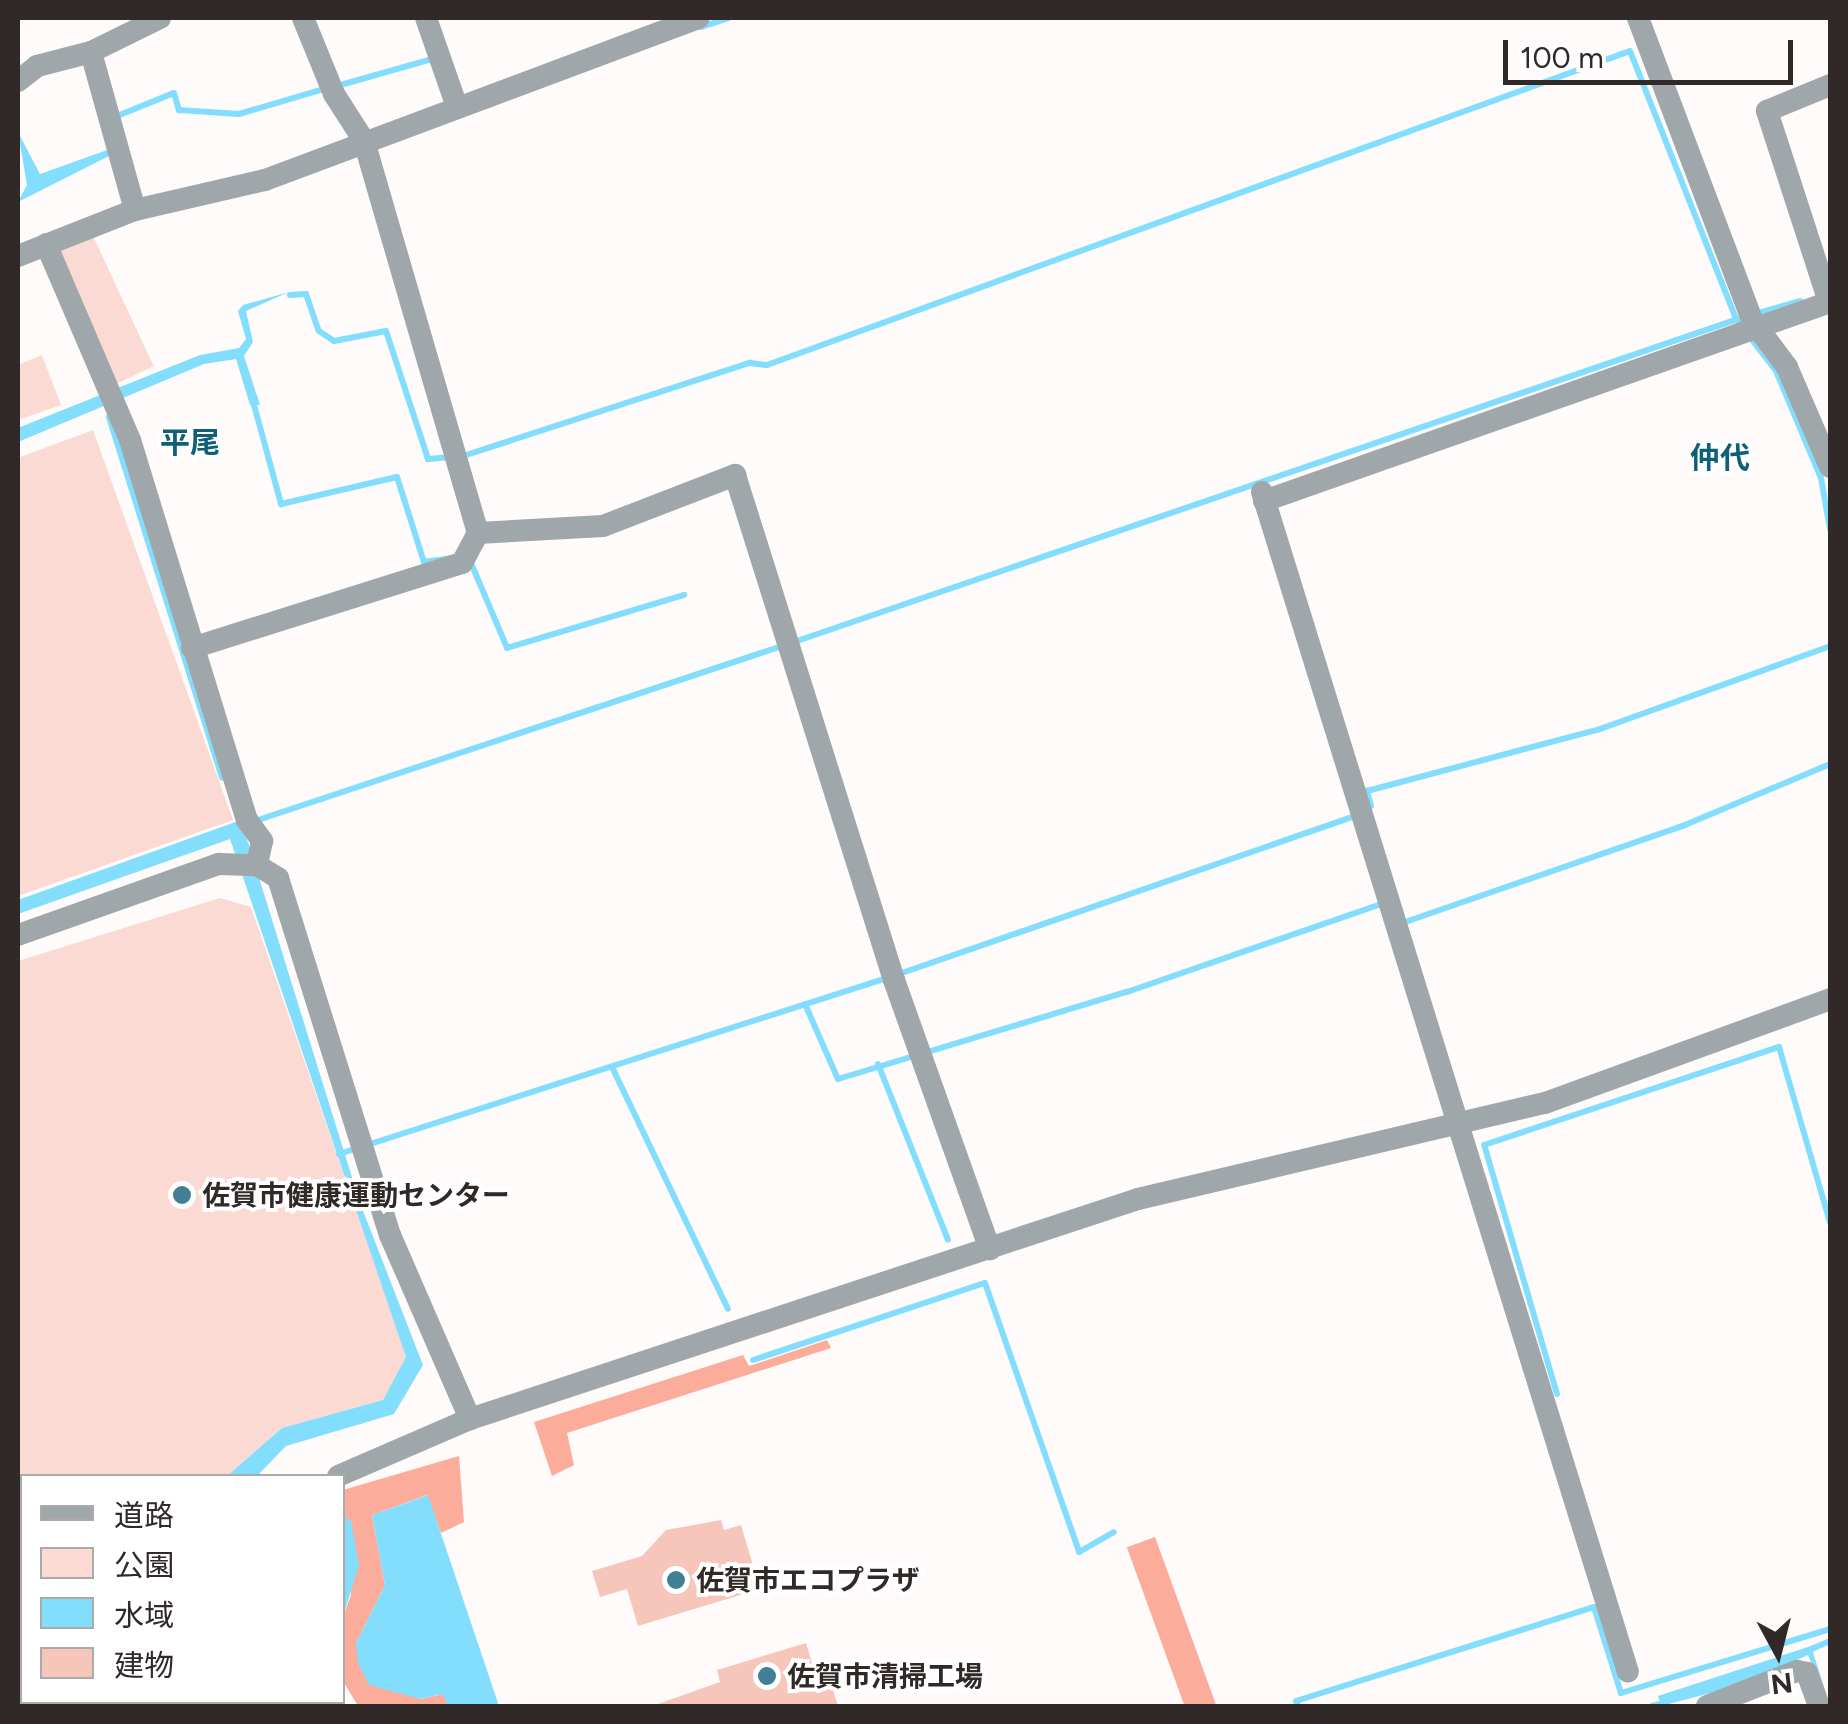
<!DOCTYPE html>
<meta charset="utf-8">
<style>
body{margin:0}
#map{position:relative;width:1848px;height:1724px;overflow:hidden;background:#fefbfa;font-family:Figtree,"Noto Sans JP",sans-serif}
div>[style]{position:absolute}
.green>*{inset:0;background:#fadad3;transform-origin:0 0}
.forest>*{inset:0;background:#fbac9b;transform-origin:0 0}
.water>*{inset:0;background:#83ddfd}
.stream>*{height:6px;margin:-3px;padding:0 3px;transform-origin:3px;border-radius:3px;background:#83ddfd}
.building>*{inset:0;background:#f7c6bb}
.minor>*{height:22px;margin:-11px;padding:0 11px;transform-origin:11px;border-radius:11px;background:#a0a7aa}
.dots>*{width:28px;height:28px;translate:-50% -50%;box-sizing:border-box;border:5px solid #fff;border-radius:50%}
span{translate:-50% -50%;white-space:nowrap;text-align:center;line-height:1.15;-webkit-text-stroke:8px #fff;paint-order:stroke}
.poi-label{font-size:28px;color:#302928;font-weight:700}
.left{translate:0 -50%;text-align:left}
.neighbourhood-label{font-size:30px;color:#0f6077;font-weight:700}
.frame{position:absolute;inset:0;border:20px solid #302928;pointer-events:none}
.legend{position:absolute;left:20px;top:1474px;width:325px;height:230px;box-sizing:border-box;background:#fff;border:2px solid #aca9a9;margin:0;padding:12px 18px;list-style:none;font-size:30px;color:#302928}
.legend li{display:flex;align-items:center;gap:20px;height:50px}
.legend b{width:50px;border:2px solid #aca9a9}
.north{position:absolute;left:1728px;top:1604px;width:100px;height:100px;-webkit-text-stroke:8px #fff;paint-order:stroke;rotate:173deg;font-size:28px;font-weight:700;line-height:40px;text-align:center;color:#302928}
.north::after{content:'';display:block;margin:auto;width:35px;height:45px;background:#302928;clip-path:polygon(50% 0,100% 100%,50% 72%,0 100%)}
.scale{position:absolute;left:1503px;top:40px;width:290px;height:45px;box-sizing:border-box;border:5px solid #302928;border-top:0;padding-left:12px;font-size:30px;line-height:35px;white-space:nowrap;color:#302928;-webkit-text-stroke:8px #fff;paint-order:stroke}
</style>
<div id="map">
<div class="green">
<i style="left:92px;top:234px;width:146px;height:41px;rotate:65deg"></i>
<i style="clip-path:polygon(42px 355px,61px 405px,18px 420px,18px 357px,20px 364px)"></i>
<i style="clip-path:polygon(93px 430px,233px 820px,18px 896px,18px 458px)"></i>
<i style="clip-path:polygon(220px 898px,251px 907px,407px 1357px,383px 1400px,282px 1428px,227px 1476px,22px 1476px,18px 1550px,18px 961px)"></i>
</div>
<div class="forest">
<i style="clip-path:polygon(827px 1340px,831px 1348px,567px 1433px,574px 1465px,552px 1476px,534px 1422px,743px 1355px,749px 1366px)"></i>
<i style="clip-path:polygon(459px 1456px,464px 1522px,441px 1533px,427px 1495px,372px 1515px,385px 1585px,356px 1643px,420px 1699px,444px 1694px,448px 1706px,358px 1706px,343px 1681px,343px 1617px,351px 1595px,343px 1490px)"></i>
<i style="left:1155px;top:1537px;width:179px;height:30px;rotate:70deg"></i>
</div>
<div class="water">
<i style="clip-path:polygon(18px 132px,40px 174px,110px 149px,111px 155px,18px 202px,27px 185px)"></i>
<i style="clip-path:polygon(289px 292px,246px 311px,253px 342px,244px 356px,260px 405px,250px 405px,236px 359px,204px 364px,18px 442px,18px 428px,200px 355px,239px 348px,246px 339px,238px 311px,243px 305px)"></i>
<i style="clip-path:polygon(241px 820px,360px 1203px,423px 1365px,394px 1414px,286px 1446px,257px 1476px,227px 1476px,282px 1428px,383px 1400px,406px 1357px,230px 839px,18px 914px,18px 900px)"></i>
<i style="clip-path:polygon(428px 1495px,498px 1703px,497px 1706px,448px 1706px,443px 1694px,420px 1699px,369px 1685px,358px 1663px,356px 1643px,385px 1585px,372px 1515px)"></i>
<i style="clip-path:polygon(343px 1515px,351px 1521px,359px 1565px,343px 1617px)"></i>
<i style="clip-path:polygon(1811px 1646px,1830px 1706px,1808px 1655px,1741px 1685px,1661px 1706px,1658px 1696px)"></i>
</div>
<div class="stream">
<i style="left:701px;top:27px;width:28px;rotate:-18deg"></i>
<i style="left:337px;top:86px;width:102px;rotate:-15.9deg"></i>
<i style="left:117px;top:116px;width:61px;rotate:-22deg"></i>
<i style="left:174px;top:93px;width:18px;rotate:74deg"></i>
<i style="left:179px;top:110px;width:60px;rotate:3.8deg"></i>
<i style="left:239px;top:114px;width:89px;rotate:-16.4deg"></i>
<i style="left:290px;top:295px;width:16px;rotate:-4deg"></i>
<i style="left:306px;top:294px;width:39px;rotate:71deg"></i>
<i style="left:319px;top:331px;width:18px;rotate:34deg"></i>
<i style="left:334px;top:341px;width:53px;rotate:-10.9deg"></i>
<i style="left:386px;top:331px;width:135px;rotate:71.8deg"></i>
<i style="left:428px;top:459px;width:23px;rotate:-5deg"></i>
<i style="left:1755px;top:314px;width:47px;rotate:-16.1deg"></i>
<i style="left:254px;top:405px;width:103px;rotate:74.7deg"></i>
<i style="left:281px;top:504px;width:119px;rotate:-13.1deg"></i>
<i style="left:397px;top:477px;width:89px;rotate:72.4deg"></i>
<i style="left:424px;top:562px;width:36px;rotate:-8deg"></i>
<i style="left:109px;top:417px;width:378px;rotate:72.6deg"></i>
<i style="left:463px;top:456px;width:302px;rotate:-18deg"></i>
<i style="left:750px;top:363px;width:17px;rotate:7deg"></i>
<i style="left:767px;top:365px;width:918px;rotate:-19.99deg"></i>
<i style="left:1630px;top:51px;width:288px;rotate:68.4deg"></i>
<i style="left:1736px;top:319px;width:66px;rotate:52.4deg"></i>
<i style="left:1776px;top:371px;width:116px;rotate:67.2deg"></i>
<i style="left:1821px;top:478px;width:52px;rotate:80deg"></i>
<i style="left:471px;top:563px;width:92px;rotate:67deg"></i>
<i style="left:507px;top:648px;width:185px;rotate:-16.7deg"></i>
<i style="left:794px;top:642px;width:998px;rotate:-18.89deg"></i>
<i style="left:1371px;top:806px;width:16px;rotate:-105deg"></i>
<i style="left:1367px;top:791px;width:241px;rotate:-14.9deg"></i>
<i style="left:1600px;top:729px;width:245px;rotate:-19.8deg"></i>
<i style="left:255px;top:821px;width:555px;rotate:-18.37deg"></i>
<i style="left:1408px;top:921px;width:293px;rotate:-19.1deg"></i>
<i style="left:1685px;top:825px;width:157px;rotate:-22.8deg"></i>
<i style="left:899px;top:974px;width:483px;rotate:-19.1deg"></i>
<i style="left:805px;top:1004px;width:82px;rotate:66.3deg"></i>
<i style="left:838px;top:1079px;width:302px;rotate:-16.8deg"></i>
<i style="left:1127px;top:992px;width:266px;rotate:-19.1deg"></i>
<i style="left:878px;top:1064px;width:189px;rotate:68.3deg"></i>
<i style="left:612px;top:1067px;width:268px;rotate:64.4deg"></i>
<i style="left:339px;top:1154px;width:576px;rotate:-17.81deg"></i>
<i style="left:753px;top:1360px;width:244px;rotate:-18.4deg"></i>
<i style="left:985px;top:1283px;width:285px;rotate:70.7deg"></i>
<i style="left:1079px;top:1552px;width:40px;rotate:-29.7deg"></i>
<i style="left:1557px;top:1394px;width:259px;rotate:-106.3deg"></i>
<i style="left:1484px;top:1145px;width:311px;rotate:-18.4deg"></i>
<i style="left:1779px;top:1047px;width:183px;rotate:73.8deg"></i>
<i style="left:1809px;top:1650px;width:23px;rotate:-23deg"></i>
<i style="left:1298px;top:1706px;width:5px;rotate:-112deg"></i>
<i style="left:1296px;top:1701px;width:312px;rotate:-17.5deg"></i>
<i style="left:1594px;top:1607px;width:90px;rotate:72.6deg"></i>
<i style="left:1621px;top:1693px;width:219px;rotate:-17deg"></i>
<i style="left:1652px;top:1706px;width:16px;rotate:-14deg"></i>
</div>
<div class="building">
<i style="clip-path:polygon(721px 1520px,724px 1530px,741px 1525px,760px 1589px,638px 1626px,627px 1589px,600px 1597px,592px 1571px,642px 1556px,666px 1530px)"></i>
<i style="clip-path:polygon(806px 1643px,819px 1687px,831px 1683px,838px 1706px,652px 1706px,720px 1682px,717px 1670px)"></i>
</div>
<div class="minor">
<i style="left:303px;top:18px;width:82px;rotate:67.8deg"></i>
<i style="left:334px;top:94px;width:56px;rotate:57.4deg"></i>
<i style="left:364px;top:141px;width:408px;rotate:73.8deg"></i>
<i style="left:478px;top:533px;width:125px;rotate:-3.2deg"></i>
<i style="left:603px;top:526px;width:142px;rotate:-21.1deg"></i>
<i style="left:735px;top:475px;width:529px;rotate:72.52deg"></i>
<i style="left:894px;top:980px;width:286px;rotate:70.4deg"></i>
<i style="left:426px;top:18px;width:91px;rotate:70.8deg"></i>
<i style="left:1638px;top:18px;width:323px;rotate:69.3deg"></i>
<i style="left:1752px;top:320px;width:59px;rotate:53.3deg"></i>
<i style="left:1787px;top:367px;width:109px;rotate:66.7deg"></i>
<i style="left:18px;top:81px;width:24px;rotate:-38deg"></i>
<i style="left:37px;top:66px;width:56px;rotate:-14.5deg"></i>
<i style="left:135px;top:210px;width:164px;rotate:-105.6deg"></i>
<i style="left:91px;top:52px;width:77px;rotate:-26.2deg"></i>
<i style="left:46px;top:244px;width:213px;rotate:66.8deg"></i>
<i style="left:130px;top:440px;width:398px;rotate:72.9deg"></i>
<i style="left:247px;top:820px;width:26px;rotate:54deg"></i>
<i style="left:262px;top:841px;width:25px;rotate:102deg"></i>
<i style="left:18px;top:256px;width:126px;rotate:-21.5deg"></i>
<i style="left:135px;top:210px;width:133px;rotate:-13deg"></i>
<i style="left:265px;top:180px;width:463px;rotate:-20.5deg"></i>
<i style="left:1829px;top:302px;width:201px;rotate:-108deg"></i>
<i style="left:1767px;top:111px;width:68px;rotate:-22.4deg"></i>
<i style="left:1262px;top:492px;width:1235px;rotate:72.77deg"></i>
<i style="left:1264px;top:501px;width:600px;rotate:-19.37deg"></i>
<i style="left:192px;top:648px;width:283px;rotate:-17.5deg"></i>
<i style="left:462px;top:563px;width:34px;rotate:-62deg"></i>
<i style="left:18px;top:935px;width:213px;rotate:-19.5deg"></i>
<i style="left:219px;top:864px;width:38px;rotate:2deg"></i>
<i style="left:257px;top:865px;width:25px;rotate:32deg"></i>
<i style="left:278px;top:878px;width:374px;rotate:72.6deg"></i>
<i style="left:390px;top:1235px;width:201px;rotate:66.5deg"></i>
<i style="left:470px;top:1419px;width:703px;rotate:-18.23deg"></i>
<i style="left:1138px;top:1199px;width:418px;rotate:-13.3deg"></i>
<i style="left:1545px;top:1103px;width:303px;rotate:-20deg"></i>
<i style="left:338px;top:1476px;width:144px;rotate:-23.4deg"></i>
<i style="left:18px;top:1588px;width:4px;rotate:-27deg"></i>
<i style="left:1707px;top:1706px;width:97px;rotate:-21.3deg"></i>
<i style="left:1797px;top:1671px;width:10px;rotate:11deg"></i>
<i style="left:1807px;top:1673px;width:35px;rotate:70deg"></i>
</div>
<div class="dots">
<i style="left:182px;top:1195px;background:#417f95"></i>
<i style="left:676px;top:1580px;background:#417f95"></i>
<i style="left:767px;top:1676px;background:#417f95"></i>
</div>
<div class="poi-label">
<span class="left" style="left:202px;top:1195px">佐賀市健康運動センター</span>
<span class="left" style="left:696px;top:1580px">佐賀市エコプラザ</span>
<span class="left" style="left:787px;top:1676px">佐賀市清掃工場</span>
</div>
<div class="neighbourhood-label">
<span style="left:190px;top:443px">平尾</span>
<span style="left:1720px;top:458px">仲代</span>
</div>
<div class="frame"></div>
<ul class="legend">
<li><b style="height:12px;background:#a0a7aa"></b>道路</li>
<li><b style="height:28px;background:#fadad3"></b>公園</li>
<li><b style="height:28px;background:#83ddfd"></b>水域</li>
<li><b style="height:28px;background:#f7c6bb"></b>建物</li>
</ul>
<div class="north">N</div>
<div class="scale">100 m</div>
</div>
